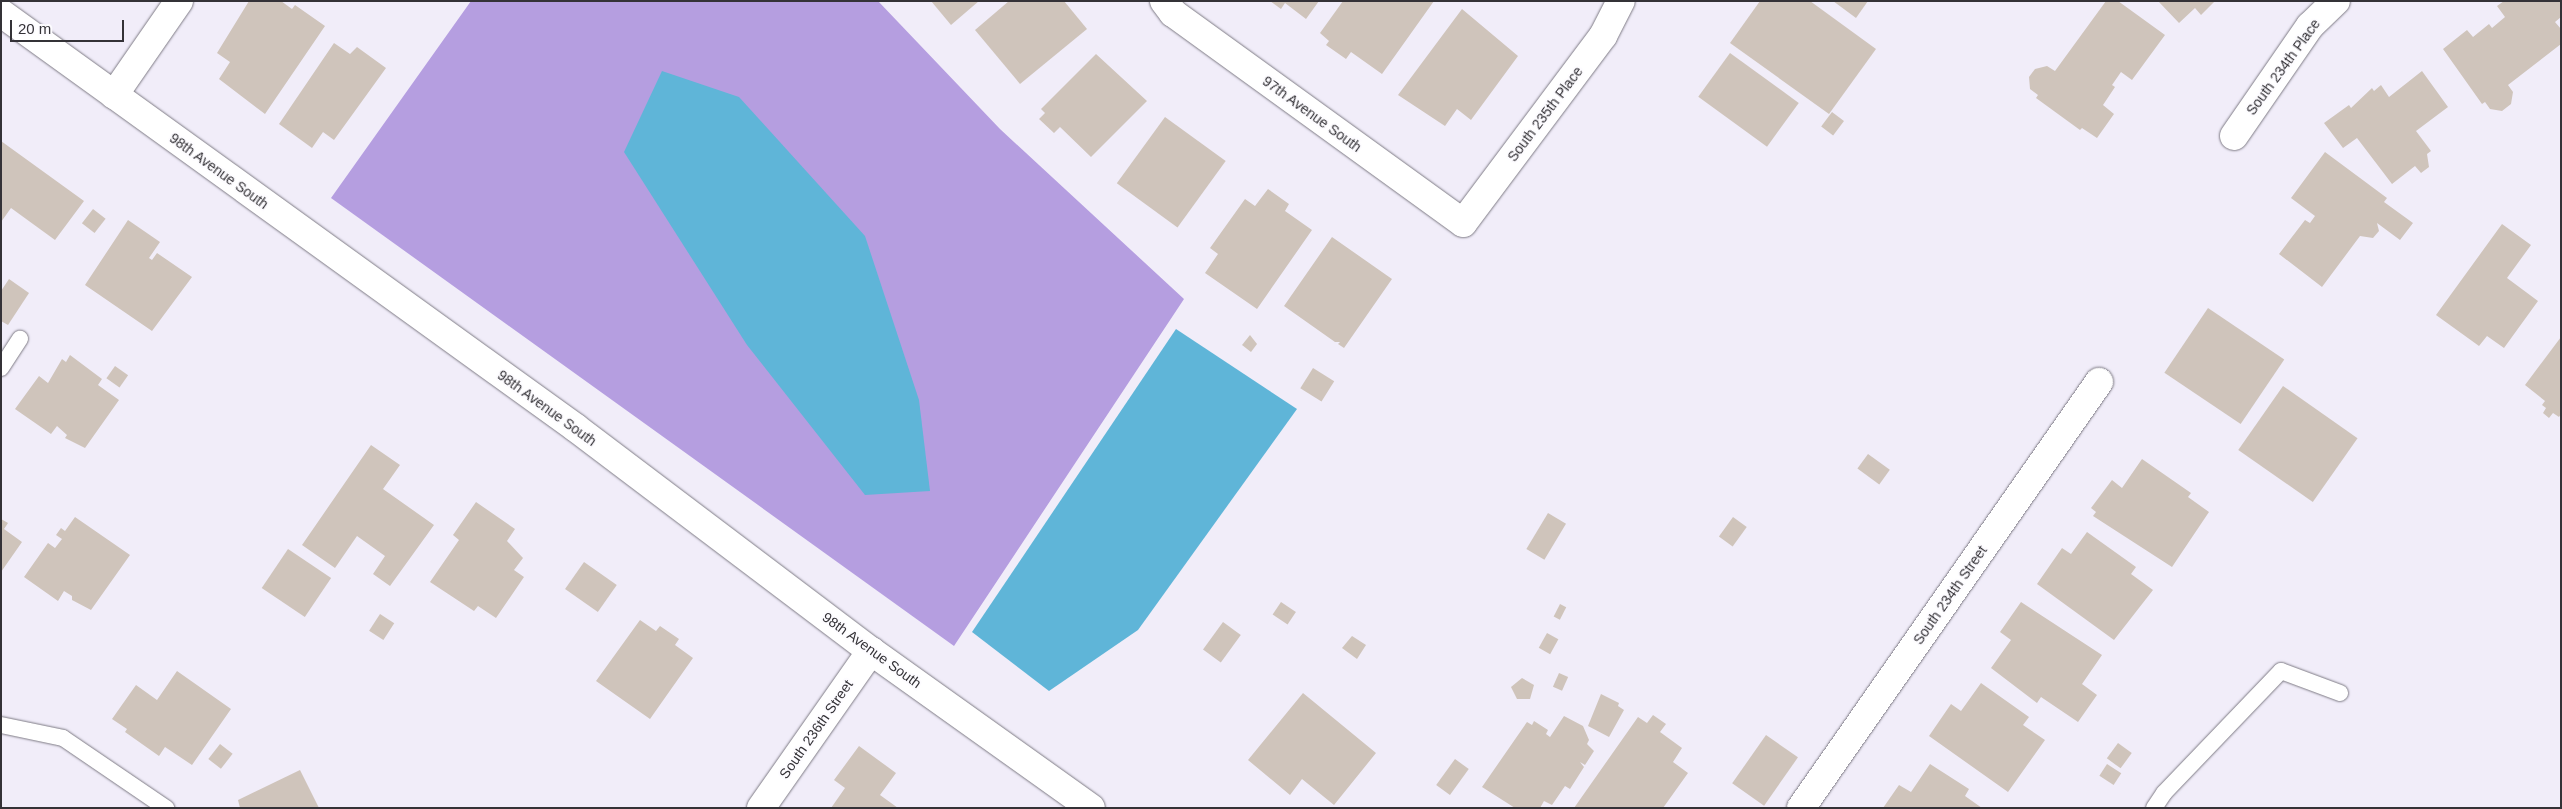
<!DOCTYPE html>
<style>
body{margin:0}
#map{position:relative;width:2562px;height:809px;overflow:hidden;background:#f1edf9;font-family:Helvetica,sans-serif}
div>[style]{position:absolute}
.forest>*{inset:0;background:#b59ee0}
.water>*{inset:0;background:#5fb5d8}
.building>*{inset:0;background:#cfc4bb;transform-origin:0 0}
.roads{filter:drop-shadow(0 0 1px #7e7b85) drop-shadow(0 0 1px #7e7b85)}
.lane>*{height:16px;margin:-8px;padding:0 8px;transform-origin:8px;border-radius:8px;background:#fff}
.street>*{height:28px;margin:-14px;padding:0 14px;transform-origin:14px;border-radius:14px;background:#fff}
span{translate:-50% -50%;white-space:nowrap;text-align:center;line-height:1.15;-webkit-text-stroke:4px #fdfcff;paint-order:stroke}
.street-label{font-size:14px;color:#343237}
.frame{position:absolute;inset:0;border:2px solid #343237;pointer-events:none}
.scale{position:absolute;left:10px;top:20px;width:114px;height:22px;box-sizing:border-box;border:2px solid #343237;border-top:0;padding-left:6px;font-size:15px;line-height:18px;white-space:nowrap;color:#343237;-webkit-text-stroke:4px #fdfcff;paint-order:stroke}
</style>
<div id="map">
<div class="forest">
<i style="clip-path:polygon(471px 1px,878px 1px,1000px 129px,1184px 299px,954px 646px,331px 198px)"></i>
</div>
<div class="water">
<i style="clip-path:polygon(662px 71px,739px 97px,865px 236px,919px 400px,930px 491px,865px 495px,747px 345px,624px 152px)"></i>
<i style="clip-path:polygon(1176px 329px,1297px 409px,1138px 630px,1049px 691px,972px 632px)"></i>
</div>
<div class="building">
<i style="clip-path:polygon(249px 1px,281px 1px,292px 9px,295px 5px,325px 26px,265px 114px,219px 79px,230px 62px,217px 53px)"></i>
<i style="clip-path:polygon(931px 1px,979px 1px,951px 25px)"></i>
<i style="clip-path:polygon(1009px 1px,1064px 1px,1087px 29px,1020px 84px,975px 30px)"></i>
<i style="clip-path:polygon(1270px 1px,1319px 1px,1306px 19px,1285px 3px,1281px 9px)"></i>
<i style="clip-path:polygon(1343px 1px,1434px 1px,1382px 74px,1351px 52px,1346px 59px,1326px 45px,1329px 41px,1320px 33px)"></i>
<i style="clip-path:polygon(1760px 1px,1810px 1px,1876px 49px,1829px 114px,1730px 43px)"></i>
<i style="clip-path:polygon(1833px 1px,1868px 1px,1856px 18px)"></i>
<i style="clip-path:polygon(2106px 1px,2118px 1px,2165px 35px,2132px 80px,2121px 72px,2112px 85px,2115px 87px,2103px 105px,2114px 114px,2097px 138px,2082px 128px,2080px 130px,2036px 98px,2038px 95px,2030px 89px,2029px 77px,2035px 69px,2047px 66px,2055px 71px)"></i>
<i style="clip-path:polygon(2158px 1px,2215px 1px,2201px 15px,2195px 8px,2179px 23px)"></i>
<i style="clip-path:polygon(2504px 1px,2561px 1px,2561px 17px,2555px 22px,2561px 29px,2561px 44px,2508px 85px,2513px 92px,2511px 104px,2502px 111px,2490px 109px,2485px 102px,2482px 104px,2443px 49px,2467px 30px,2473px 37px,2489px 24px,2492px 28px,2505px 17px,2497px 6px)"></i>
<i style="clip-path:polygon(1462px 9px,1518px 56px,1471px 120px,1457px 109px,1445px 126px,1398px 95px)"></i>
<i style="clip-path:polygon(334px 43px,350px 54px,357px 47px,386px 68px,334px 140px,323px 132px,312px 148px,279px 124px)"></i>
<i style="left:1730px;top:53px;width:85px;height:54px;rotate:36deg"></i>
<i style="clip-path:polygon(1096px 54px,1147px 101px,1091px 157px,1060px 127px,1054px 133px,1039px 119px,1045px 113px,1041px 109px)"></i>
<i style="clip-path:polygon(2422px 71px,2448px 107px,2416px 131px,2431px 151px,2427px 154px,2429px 167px,2421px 173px,2415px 166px,2392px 184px,2357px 138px,2343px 148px,2324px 123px,2349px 105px,2351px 108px,2372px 88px,2374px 91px,2381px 85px,2389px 97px)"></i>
<i style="left:1832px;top:112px;width:15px;height:18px;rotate:37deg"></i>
<i style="left:1165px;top:117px;width:75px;height:82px;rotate:36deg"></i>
<i style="clip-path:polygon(1px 141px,84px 201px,55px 240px,11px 208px,1px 222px)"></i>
<i style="clip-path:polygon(2325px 152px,2387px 198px,2384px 202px,2413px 223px,2400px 240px,2377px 223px,2379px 231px,2373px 238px,2360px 236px,2322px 287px,2279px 254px,2305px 220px,2310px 223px,2315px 216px,2291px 198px)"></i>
<i style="clip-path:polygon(1268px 189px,1289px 204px,1285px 211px,1312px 230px,1257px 309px,1205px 273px,1218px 254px,1210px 248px,1245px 199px,1255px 206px)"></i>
<i style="left:93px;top:209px;width:16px;height:18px;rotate:38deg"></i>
<i style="clip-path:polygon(128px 220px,160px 242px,149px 258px,152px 260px,157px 253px,192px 277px,152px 331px,85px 285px)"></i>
<i style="clip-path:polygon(2502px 224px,2531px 245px,2507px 278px,2538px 301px,2504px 348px,2487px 336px,2479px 346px,2436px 315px)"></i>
<i style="clip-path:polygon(1332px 237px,1392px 279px,1344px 348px,1338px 344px,1340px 342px,1335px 342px,1284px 306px)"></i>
<i style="clip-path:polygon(9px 279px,29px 293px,8px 325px,1px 321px,1px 291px)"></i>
<i style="left:2208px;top:308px;width:92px;height:78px;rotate:34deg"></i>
<i style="clip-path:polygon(1250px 335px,1257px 344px,1251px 352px,1242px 345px)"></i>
<i style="clip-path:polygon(2561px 337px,2561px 414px,2559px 417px,2553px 413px,2549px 418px,2543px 413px,2546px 408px,2542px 405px,2545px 401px,2525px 385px)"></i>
<i style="clip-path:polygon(70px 355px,102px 379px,98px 385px,119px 400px,85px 448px,65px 438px,67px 435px,57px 426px,51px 434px,15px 409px,39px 376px,48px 383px,62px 359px,66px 362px)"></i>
<i style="left:115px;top:366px;width:16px;height:15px;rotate:35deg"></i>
<i style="left:1313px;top:368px;width:25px;height:24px;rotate:32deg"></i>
<i style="left:2283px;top:386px;width:91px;height:78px;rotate:35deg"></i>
<i style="clip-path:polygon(371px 445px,400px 465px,383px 489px,434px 525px,390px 586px,373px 574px,385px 556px,357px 536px,335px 568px,302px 545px)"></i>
<i style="left:1868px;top:454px;width:27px;height:18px;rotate:36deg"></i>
<i style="clip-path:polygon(2142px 459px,2191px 493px,2188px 497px,2209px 512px,2172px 567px,2093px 516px,2096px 512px,2091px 508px,2112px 480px,2122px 488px)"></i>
<i style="clip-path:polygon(476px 502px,515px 529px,507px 541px,523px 558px,514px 570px,524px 577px,496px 618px,478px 606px,474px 611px,430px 582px,459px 540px,453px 535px)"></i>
<i style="left:1548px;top:513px;width:21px;height:42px;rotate:31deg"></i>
<i style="clip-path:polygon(75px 517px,130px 555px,91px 610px,72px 600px,72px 596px,64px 591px,58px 601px,24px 577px,48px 543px,55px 548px,62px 539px,56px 535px,61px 528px,65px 531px)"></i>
<i style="left:1733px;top:517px;width:17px;height:24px;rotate:36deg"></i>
<i style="clip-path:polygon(1px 519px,8px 523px,4px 529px,22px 542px,1px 572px)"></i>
<i style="clip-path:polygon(2087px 532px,2136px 567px,2131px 574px,2153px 590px,2114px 640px,2037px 584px,2062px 548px,2071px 554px)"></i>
<i style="left:288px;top:549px;width:52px;height:47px;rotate:34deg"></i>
<i style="left:584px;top:562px;width:40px;height:33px;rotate:35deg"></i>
<i style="left:1281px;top:602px;width:18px;height:15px;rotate:34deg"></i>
<i style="clip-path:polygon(2021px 602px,2102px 655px,2082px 684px,2097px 695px,2078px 722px,2041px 697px,2037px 703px,1991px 668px,2011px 640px,2000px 632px)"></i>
<i style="left:1560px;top:604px;width:7px;height:14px;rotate:27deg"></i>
<i style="left:380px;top:614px;width:17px;height:20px;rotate:33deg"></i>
<i style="clip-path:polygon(640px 620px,656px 631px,660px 626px,679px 639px,675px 645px,693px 658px,650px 719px,596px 681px)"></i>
<i style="left:1223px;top:622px;width:22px;height:34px;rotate:36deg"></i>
<i style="left:1547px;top:633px;width:13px;height:17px;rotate:29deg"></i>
<i style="clip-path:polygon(1352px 636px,1366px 645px,1357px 659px,1342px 648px)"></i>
<i style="clip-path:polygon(177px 671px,231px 709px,192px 765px,165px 747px,159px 756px,125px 732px,127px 729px,112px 719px,136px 685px,157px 700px)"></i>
<i style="left:1559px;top:673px;width:10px;height:15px;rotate:24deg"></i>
<i style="clip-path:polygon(1522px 678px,1534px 685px,1530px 699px,1517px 699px,1511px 687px)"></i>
<i style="clip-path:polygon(1981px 683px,2029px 717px,2023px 725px,2045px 740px,2008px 792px,1929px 736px,1951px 704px,1961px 711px)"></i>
<i style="clip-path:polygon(1303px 693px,1376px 753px,1334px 805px,1302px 779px,1290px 795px,1248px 760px)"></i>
<i style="clip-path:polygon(1601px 694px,1619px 703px,1618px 706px,1624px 710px,1609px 737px,1588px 726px)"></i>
<i style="clip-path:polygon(1653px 715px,1666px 724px,1660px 732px,1682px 748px,1673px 762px,1688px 773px,1663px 808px,1574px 808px,1638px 717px,1647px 723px)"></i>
<i style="clip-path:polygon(1564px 716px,1583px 726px,1589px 740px,1587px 744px,1594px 751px,1585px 765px,1580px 762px,1584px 767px,1570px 789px,1565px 786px,1552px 805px,1544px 801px,1540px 808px,1515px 808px,1482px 787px,1527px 722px,1532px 725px,1534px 721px,1548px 730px,1546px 734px,1550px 737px)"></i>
<i style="left:1766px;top:735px;width:39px;height:59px;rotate:35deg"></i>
<i style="left:2118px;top:743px;width:17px;height:19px;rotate:36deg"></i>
<i style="left:220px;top:744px;width:16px;height:19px;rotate:38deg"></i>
<i style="clip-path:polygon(859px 746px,896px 773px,880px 795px,898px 808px,831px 808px,845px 788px,834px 780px)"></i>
<i style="left:1455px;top:759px;width:17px;height:32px;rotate:36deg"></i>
<i style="clip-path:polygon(1930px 764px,1969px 789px,1965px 796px,1982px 808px,1883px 808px,1899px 785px,1911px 792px)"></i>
<i style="left:2107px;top:764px;width:17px;height:14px;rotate:33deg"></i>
<i style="clip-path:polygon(300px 770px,319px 808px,240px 808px,238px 800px)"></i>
</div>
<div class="roads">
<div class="lane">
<i style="left:1px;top:368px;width:35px;rotate:-57deg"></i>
<i style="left:1px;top:725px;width:63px;rotate:11.8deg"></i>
<i style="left:63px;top:738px;width:125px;rotate:34.2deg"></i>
<i style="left:2154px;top:808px;width:18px;rotate:-56deg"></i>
<i style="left:2164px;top:793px;width:169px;rotate:-46.2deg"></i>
<i style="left:2281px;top:671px;width:63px;rotate:20.4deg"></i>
</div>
<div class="street">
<i style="left:1164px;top:1px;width:15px;rotate:53deg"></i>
<i style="left:1173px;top:13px;width:358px;rotate:35.9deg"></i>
<i style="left:1463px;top:223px;width:234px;rotate:-53.2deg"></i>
<i style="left:1603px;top:36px;width:39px;rotate:-63deg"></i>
<i style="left:1px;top:13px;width:709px;rotate:35.82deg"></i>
<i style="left:576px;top:428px;width:370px;rotate:37.1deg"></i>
<i style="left:871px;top:651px;width:270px;rotate:35.5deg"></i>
<i style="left:114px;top:95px;width:114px;rotate:-55.3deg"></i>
<i style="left:2234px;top:136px;width:134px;rotate:-55.4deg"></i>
<i style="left:2310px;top:26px;width:36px;rotate:-44deg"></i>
<i style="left:761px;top:808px;width:192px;rotate:-55deg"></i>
<i style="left:1801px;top:808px;width:520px;rotate:-55.03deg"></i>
</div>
</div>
<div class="street-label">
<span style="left:2283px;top:67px;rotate:-54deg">South 234th Place</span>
<span style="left:1312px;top:114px;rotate:36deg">97th Avenue South</span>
<span style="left:1545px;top:114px;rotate:-53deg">South 235th Place</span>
<span style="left:219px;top:171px;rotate:36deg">98th Avenue South</span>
<span style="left:547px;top:408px;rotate:36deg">98th Avenue South</span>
<span style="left:1950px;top:595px;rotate:-55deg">South 234th Street</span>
<span style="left:872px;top:650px;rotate:36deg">98th Avenue South</span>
<span style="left:816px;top:729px;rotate:-55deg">South 236th Street</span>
</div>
<div class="frame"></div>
<div class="scale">20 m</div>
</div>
